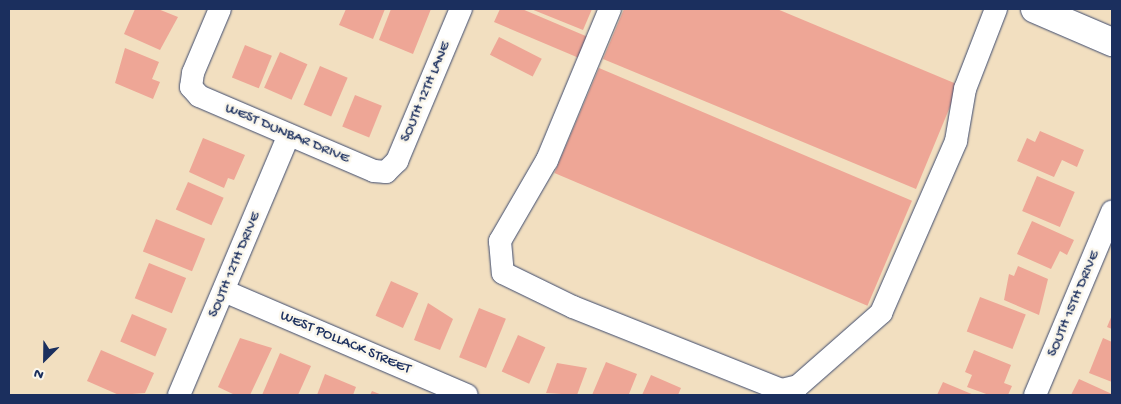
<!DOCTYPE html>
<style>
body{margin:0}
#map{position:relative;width:1121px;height:404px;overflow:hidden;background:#f2dfc0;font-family:"Gochi Hand",sans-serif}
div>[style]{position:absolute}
.building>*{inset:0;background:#eea696;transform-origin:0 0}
.roads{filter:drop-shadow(0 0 1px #3b496d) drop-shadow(0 0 1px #3b496d)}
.minor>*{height:22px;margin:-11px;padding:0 11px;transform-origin:11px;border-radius:11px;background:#fff}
.major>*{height:28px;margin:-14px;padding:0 14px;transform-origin:14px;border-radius:14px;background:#fff}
span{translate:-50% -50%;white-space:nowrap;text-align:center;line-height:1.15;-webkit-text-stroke:5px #fbf7ec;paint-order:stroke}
.street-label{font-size:15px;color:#1b2f5e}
.frame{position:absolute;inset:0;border:10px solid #1b2f5e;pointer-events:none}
.north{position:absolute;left:20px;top:334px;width:50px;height:50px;-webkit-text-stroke:4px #fbf7ec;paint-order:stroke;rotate:203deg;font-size:14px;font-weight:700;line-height:20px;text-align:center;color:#1b2f5e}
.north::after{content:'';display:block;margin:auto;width:18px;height:22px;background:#1b2f5e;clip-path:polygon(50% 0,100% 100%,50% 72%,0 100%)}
</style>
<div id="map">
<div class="building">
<i style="clip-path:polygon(135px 9px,158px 9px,178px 17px,160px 50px,124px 34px)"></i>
<i style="clip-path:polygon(346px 9px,385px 9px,373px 39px,339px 25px)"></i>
<i style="clip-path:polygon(391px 9px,431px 9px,413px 54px,379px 40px)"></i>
<i style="clip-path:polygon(500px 9px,522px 9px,588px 37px,579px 58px,494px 22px)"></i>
<i style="clip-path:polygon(531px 9px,592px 9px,583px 30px)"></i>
<i style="clip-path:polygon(624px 9px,777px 9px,959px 85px,916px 189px,603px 59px)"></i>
<i style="left:499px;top:37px;width:48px;height:20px;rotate:27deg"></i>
<i style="left:245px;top:45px;width:29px;height:35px;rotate:22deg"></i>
<i style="clip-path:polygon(125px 48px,159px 62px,152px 79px,160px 82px,153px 99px,115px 83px)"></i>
<i style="left:280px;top:52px;width:30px;height:39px;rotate:24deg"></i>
<i style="left:320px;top:66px;width:30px;height:42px;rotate:23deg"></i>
<i style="left:599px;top:68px;width:340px;height:114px;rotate:23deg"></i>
<i style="left:355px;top:95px;width:29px;height:34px;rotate:22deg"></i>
<i style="clip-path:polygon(1040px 131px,1084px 150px,1077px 167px,1062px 160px,1054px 177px,1017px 161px,1027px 138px,1035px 142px)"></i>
<i style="clip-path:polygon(203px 138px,245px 155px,234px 180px,228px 178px,224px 188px,189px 172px)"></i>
<i style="left:1037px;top:176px;width:41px;height:38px;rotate:23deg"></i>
<i style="left:188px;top:182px;width:39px;height:30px;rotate:24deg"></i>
<i style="left:156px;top:219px;width:53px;height:35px;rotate:22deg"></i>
<i style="clip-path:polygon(1032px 221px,1074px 240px,1067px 255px,1060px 251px,1051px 269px,1017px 254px)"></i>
<i style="left:149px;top:263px;width:40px;height:38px;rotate:22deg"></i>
<i style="clip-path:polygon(1018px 266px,1048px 279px,1039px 315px,1004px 300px,1009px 274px,1014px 276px)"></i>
<i style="left:391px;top:281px;width:30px;height:38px;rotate:24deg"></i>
<i style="left:980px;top:297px;width:49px;height:37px;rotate:21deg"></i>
<i style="clip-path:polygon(428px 303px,453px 319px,440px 350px,414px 340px)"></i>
<i style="left:479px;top:308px;width:29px;height:53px;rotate:22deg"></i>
<i style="left:132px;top:314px;width:38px;height:30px;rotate:23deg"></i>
<i style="clip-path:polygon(1112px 315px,1112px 329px,1107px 327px)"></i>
<i style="left:518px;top:335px;width:30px;height:40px;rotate:24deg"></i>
<i style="clip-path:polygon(240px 338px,272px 348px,250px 395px,235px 395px,218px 387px)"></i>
<i style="clip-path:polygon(1103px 338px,1112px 342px,1112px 382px,1089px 373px)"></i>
<i style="clip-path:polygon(101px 350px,154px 373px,145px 393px,119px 395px,87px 381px)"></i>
<i style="clip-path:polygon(974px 350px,1011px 365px,1004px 383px,1012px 386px,1008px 395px,989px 395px,967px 387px,972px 375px,965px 372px)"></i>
<i style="clip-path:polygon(280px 353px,311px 366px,298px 395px,262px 395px)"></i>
<i style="clip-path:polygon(606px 362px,637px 374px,629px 394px,592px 395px)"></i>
<i style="clip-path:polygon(557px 363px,587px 368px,577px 395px,546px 393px)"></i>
<i style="clip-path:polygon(325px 374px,356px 387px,353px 395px,317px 395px)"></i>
<i style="clip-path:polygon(651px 375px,681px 388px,678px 395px,642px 395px)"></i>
<i style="clip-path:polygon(1079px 379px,1112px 394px,1112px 395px,1071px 395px)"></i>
<i style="clip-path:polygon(943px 382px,974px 395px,937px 395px)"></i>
<i style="clip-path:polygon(372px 391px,382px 395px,370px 395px)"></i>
</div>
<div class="roads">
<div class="minor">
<i style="left:220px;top:9px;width:69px;rotate:112.9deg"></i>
<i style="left:193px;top:73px;width:14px;rotate:98deg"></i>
<i style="left:191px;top:87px;width:12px;rotate:48deg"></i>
<i style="left:199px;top:96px;width:190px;rotate:23.2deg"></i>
<i style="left:374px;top:171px;width:12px;rotate:5deg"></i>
<i style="left:386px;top:172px;width:16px;rotate:-45deg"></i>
<i style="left:397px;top:161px;width:165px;rotate:-67.2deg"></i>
<i style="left:610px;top:9px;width:164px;rotate:112.6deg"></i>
<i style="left:547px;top:160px;width:94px;rotate:120.1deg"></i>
<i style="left:500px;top:241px;width:32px;rotate:85deg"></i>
<i style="left:503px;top:273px;width:78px;rotate:25.9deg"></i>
<i style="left:573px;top:307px;width:225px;rotate:21.7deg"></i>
<i style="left:782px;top:390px;width:16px;rotate:-14deg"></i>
<i style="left:798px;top:386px;width:111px;rotate:-41.3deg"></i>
<i style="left:881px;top:313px;width:188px;rotate:-66.4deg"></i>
<i style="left:956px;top:141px;width:53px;rotate:-80.2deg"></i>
<i style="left:965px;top:89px;width:86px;rotate:-68.8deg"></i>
<i style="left:224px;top:291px;width:264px;rotate:23.2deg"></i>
<i style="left:179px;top:395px;width:282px;rotate:-67.1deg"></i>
<i style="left:1035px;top:395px;width:199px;rotate:-67.2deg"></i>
</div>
<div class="major">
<i style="left:1035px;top:9px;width:84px;rotate:23.2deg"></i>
</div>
</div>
<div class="street-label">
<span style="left:426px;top:92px;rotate:-67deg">SOUTH 12TH LANE</span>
<span style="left:287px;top:134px;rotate:23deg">WEST DUNBAR DRIVE</span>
<span style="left:235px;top:265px;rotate:-67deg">SOUTH 12TH DRIVE</span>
<span style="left:1074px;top:304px;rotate:-67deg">SOUTH 15TH DRIVE</span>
<span style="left:345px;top:343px;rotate:23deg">WEST POLLACK STREET</span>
</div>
<div class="frame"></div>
<div class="north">N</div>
</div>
